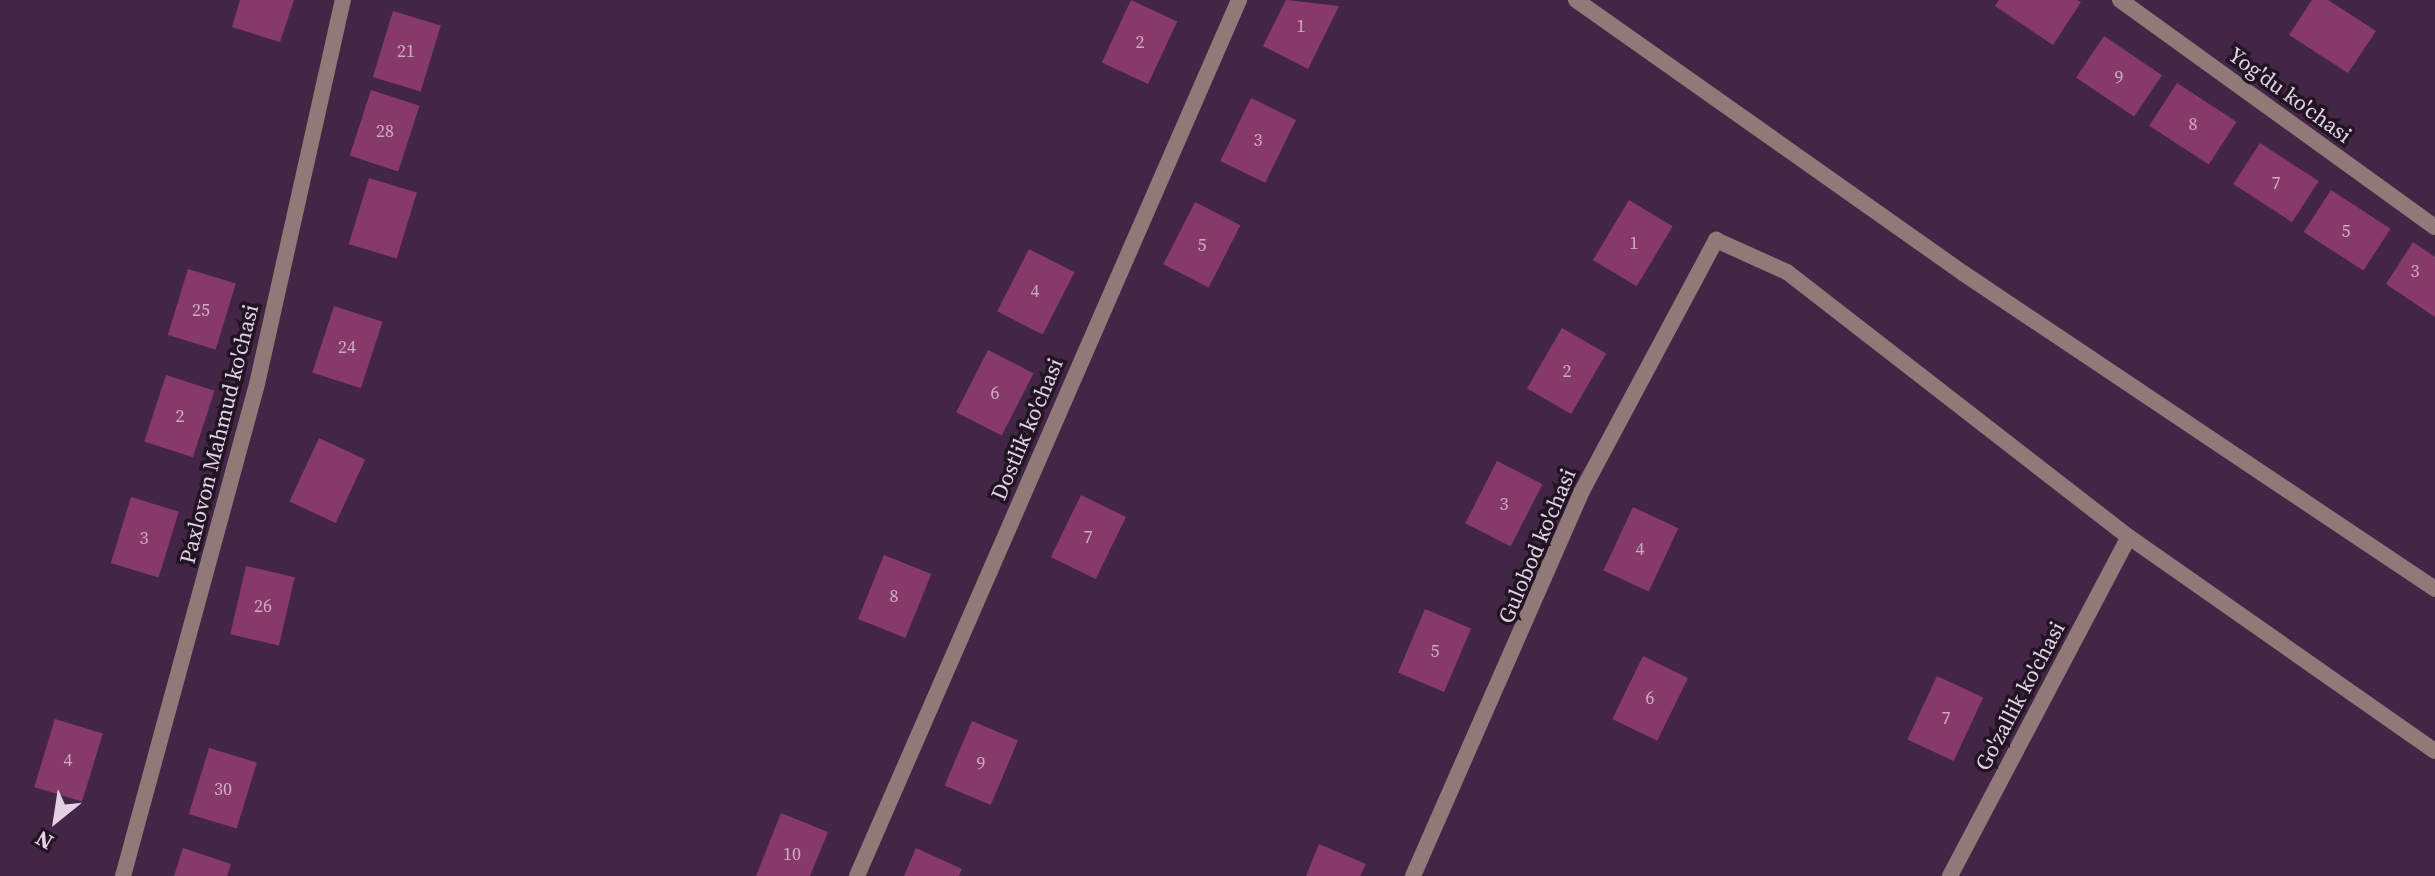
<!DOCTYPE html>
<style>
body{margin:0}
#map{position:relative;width:2435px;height:876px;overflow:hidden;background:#432645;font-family:"Source Serif 4",serif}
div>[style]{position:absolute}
.building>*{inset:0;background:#873a68;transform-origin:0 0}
.street>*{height:16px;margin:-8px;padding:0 8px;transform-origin:8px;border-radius:8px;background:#907976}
span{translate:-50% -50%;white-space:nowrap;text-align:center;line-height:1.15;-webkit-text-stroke:7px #221523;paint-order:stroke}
.number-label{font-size:18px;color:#cdabc5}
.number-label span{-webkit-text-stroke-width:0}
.street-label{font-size:22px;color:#e4d1e4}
.north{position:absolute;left:16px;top:780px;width:80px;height:80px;-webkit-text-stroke:6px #221523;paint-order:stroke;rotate:210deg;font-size:22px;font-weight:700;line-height:32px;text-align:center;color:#e4d1e4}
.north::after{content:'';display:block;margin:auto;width:28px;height:36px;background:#e4d1e4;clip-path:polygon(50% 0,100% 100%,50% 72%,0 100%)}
</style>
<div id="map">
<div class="building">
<i style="clip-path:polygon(240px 0,294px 0,280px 42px,232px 27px)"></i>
<i style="left:1131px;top:0;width:51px;height:69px;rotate:25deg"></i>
<i style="clip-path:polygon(1286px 0,1339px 6px,1308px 69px,1263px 46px)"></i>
<i style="clip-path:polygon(1999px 0,2077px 0,2081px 2px,2053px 45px,1995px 6px)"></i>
<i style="clip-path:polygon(2312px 0,2328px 0,2376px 31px,2348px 73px,2289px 35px)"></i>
<i style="left:393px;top:11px;width:50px;height:69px;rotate:17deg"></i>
<i style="left:2104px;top:36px;width:70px;height:50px;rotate:34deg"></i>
<i style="left:2177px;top:83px;width:71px;height:51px;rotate:33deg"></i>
<i style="left:371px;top:90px;width:51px;height:69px;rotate:18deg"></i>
<i style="left:1251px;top:98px;width:50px;height:70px;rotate:26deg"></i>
<i style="left:2260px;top:143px;width:70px;height:49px;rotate:33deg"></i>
<i style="left:369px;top:178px;width:50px;height:69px;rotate:17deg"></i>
<i style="left:2331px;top:190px;width:71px;height:50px;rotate:33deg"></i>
<i style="left:1629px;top:200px;width:51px;height:70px;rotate:31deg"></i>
<i style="left:1195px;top:202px;width:51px;height:70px;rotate:27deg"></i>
<i style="clip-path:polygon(2413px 242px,2435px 257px,2435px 317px,2386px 284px)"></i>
<i style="left:1029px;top:249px;width:51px;height:70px;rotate:27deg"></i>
<i style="left:188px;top:269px;width:50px;height:69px;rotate:17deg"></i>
<i style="left:334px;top:306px;width:51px;height:70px;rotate:18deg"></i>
<i style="left:1562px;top:328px;width:51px;height:70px;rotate:30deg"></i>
<i style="left:988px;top:350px;width:51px;height:70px;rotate:27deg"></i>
<i style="left:166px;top:375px;width:51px;height:70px;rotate:18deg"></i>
<i style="left:319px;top:438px;width:51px;height:70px;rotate:25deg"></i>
<i style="left:1497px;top:461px;width:51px;height:70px;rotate:27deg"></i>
<i style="left:1081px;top:495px;width:50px;height:69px;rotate:26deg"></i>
<i style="left:131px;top:497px;width:50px;height:69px;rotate:17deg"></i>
<i style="left:1633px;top:507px;width:50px;height:70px;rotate:25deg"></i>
<i style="left:884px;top:555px;width:51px;height:69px;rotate:22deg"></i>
<i style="left:246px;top:566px;width:50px;height:70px;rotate:13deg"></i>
<i style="left:1425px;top:609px;width:50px;height:69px;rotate:23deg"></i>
<i style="left:1643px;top:656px;width:50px;height:70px;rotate:26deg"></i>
<i style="left:1937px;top:676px;width:51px;height:70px;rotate:25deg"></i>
<i style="left:55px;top:719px;width:50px;height:71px;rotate:17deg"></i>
<i style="left:972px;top:721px;width:50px;height:70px;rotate:23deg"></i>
<i style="left:209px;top:748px;width:50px;height:69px;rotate:17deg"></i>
<i style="clip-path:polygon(781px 813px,828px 832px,810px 876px,756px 876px)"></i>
<i style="clip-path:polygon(1319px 844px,1366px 864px,1360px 876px,1306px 876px)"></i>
<i style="clip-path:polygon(183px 848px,231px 864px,227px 876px,174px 876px)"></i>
<i style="clip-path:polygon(916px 848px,962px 869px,959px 876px,904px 876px)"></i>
</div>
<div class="street">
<i style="left:1576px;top:0;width:474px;rotate:35.2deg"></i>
<i style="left:1963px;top:273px;width:568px;rotate:33.8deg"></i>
<i style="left:2120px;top:0;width:388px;rotate:35.8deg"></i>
<i style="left:123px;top:876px;width:510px;rotate:-74.76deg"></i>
<i style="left:257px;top:384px;width:394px;rotate:-77.4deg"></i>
<i style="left:857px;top:876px;width:956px;rotate:-66.44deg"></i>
<i style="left:1413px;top:876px;width:420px;rotate:-66.3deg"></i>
<i style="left:1582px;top:491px;width:285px;rotate:-61.9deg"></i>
<i style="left:1716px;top:240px;width:78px;rotate:24.3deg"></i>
<i style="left:1787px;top:272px;width:433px;rotate:37.8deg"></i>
<i style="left:2129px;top:537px;width:373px;rotate:35deg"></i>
<i style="left:1950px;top:876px;width:383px;rotate:-62.2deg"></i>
</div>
<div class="number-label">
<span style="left:1301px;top:26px">1</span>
<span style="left:1140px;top:42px">2</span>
<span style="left:406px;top:51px">21</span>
<span style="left:2119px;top:77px">9</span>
<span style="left:2193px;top:124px">8</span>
<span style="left:385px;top:131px">28</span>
<span style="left:1258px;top:140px">3</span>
<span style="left:2276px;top:183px">7</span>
<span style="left:2346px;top:231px">5</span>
<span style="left:1634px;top:243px">1</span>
<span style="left:1202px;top:245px">5</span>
<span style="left:2415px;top:271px">3</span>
<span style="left:1035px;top:291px">4</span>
<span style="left:201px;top:310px">25</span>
<span style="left:347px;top:347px">24</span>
<span style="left:1567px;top:371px">2</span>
<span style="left:995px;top:393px">6</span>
<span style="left:180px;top:416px">2</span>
<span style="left:1504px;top:504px">3</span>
<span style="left:1088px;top:537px">7</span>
<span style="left:144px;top:538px">3</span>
<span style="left:1640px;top:549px">4</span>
<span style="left:894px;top:596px">8</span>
<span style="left:263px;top:606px">26</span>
<span style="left:1435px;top:651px">5</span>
<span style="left:1650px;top:698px">6</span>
<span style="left:1946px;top:718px">7</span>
<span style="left:68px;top:760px">4</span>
<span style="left:981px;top:763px">9</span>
<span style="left:223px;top:789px">30</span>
<span style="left:792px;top:854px">10</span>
</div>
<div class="street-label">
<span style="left:2290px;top:95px;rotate:36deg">Yog'du ko'chasi</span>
<span style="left:1027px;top:429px;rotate:-67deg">Dostlik ko'chasi</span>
<span style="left:219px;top:434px;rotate:-76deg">Paxlovon Mahmud ko'chasi</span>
<span style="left:1537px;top:546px;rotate:-67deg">Gulobod ko'chasi</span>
<span style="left:2020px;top:696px;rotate:-62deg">Go'zallik ko'chasi</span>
</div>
<div class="north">N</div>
</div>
